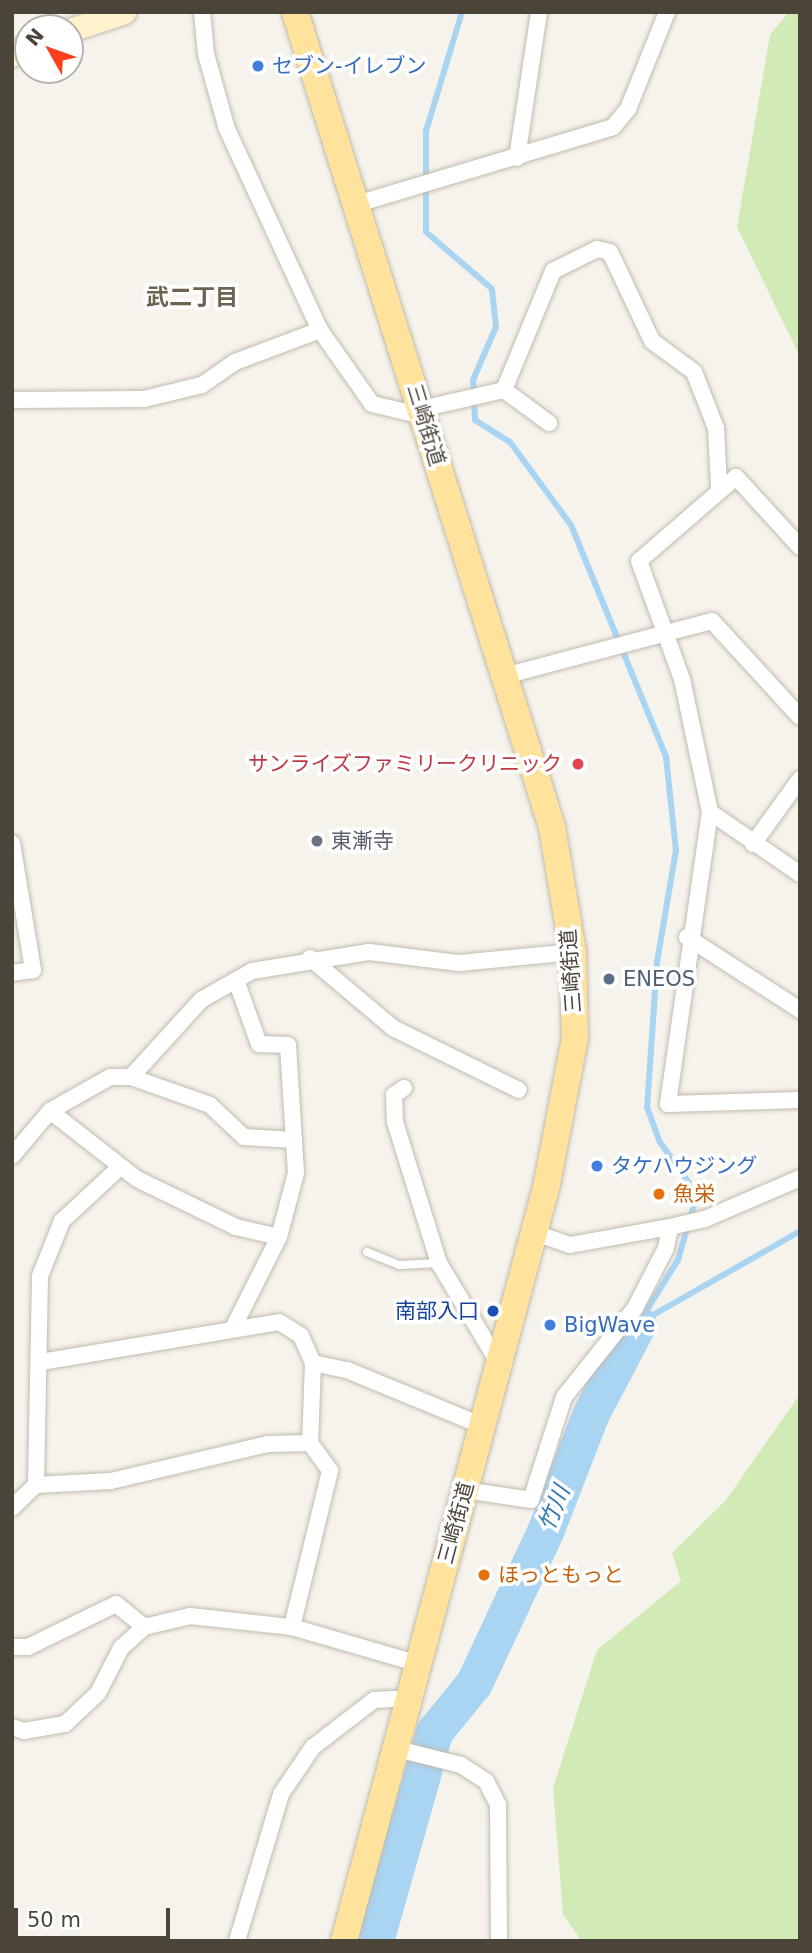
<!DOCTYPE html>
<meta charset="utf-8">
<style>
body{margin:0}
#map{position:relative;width:812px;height:1953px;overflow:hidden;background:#f6f3ec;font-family:"DejaVu Sans","Noto Sans JP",sans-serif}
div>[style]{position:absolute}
.green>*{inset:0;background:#d2eab5}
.stream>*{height:6px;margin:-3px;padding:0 3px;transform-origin:3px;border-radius:3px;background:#a9d4f2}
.river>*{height:37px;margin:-18.5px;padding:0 18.5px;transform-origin:18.5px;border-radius:18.5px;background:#a9d4f2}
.roads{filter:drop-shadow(0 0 2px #c2bbae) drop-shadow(0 0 2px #c2bbae)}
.lane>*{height:8px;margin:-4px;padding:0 4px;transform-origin:4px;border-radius:4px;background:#fff}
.street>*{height:16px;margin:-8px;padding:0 8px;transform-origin:8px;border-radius:8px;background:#fff}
.secondary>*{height:23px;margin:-11.5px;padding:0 11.5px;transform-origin:11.5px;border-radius:11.5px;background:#fff3cd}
.primary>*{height:26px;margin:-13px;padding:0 13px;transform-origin:13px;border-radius:13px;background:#ffe39c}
.dots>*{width:19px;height:19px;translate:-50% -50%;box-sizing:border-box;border:4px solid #fff;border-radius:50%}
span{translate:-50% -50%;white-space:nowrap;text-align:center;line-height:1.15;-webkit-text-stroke:7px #fff;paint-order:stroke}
.shop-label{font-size:21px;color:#366cbe}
.left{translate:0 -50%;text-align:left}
.street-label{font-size:21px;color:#4b4439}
.health-label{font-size:21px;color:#be3a42}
.right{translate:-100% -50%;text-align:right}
.worship-label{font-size:21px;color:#5b616d}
.service-label{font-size:21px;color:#4e5e75}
.food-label{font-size:21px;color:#c56008}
.transit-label{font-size:21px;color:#164399}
.neighbourhood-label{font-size:23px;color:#6e6250;font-weight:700}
.water-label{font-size:23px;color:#2e7ab2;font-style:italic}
.frame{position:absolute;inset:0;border:14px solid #4b4439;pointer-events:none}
.north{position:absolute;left:14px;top:14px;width:70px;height:70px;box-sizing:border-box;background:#fff;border:2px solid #b7b4b0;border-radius:50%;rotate:310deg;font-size:19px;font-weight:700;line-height:28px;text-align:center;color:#4b4439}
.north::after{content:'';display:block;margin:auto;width:24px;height:32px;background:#fc3f1d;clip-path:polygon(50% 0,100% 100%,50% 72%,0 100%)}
.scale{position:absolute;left:14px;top:1908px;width:156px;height:32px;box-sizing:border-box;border:4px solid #4b4439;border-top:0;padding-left:9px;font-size:21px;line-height:24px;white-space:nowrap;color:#4b4439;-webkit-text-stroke:5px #fff;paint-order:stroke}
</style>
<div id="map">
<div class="green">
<i style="clip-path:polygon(789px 12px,800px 12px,800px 357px,737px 227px,770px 35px)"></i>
<i style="clip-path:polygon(800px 1394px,800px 1941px,580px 1939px,563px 1914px,553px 1788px,597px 1650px,681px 1581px,672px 1553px,726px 1500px)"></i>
</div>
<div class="stream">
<i style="left:462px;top:12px;width:124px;rotate:106.8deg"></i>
<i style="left:426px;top:131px;width:101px;rotate:90deg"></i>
<i style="left:426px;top:232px;width:87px;rotate:40.8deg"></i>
<i style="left:492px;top:289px;width:38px;rotate:84deg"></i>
<i style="left:496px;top:327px;width:58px;rotate:113.5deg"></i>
<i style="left:473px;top:380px;width:40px;rotate:87.1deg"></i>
<i style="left:475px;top:420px;width:41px;rotate:32.2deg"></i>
<i style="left:510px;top:442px;width:103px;rotate:53.7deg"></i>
<i style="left:571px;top:525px;width:251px;rotate:67.7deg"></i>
<i style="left:666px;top:757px;width:94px;rotate:83.9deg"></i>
<i style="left:676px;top:850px;width:114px;rotate:99.6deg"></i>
<i style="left:657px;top:962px;width:145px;rotate:93.9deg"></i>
<i style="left:647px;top:1107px;width:37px;rotate:70deg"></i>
<i style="left:660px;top:1142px;width:64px;rotate:54.6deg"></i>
<i style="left:697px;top:1194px;width:69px;rotate:106.1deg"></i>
<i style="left:678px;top:1260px;width:75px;rotate:122deg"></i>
<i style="left:639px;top:1323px;width:185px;rotate:-29.7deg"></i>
</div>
<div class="river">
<i style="left:375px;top:1941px;width:217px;rotate:-74.2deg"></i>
<i style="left:434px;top:1732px;width:63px;rotate:-50.8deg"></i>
<i style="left:474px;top:1683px;width:170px;rotate:-64.9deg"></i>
<i style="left:546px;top:1529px;width:124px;rotate:-68.8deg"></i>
<i style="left:591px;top:1413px;width:101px;rotate:-62.2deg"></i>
</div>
<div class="roads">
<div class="lane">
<i style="left:367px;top:1252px;width:35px;rotate:22deg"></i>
<i style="left:400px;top:1265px;width:39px;rotate:-3deg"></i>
</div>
<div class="street">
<i style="left:202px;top:12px;width:42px;rotate:84.6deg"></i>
<i style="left:206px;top:54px;width:78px;rotate:74.4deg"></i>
<i style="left:227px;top:129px;width:221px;rotate:65.2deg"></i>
<i style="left:320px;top:330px;width:90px;rotate:54.9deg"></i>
<i style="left:372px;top:404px;width:52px;rotate:13.2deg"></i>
<i style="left:517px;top:158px;width:148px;rotate:-81.4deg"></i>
<i style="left:357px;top:204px;width:267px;rotate:-16.7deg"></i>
<i style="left:613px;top:127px;width:23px;rotate:-50deg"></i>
<i style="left:628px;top:109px;width:105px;rotate:-68.1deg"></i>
<i style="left:504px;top:390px;width:56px;rotate:36.3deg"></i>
<i style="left:12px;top:400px;width:132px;rotate:-0.4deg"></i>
<i style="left:144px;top:399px;width:60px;rotate:-13.6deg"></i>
<i style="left:202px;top:385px;width:40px;rotate:-34.9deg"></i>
<i style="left:235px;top:362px;width:91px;rotate:-20.6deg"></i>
<i style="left:421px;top:409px;width:85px;rotate:-12.9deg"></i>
<i style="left:504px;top:390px;width:129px;rotate:-67.6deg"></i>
<i style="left:553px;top:271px;width:49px;rotate:-26.6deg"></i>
<i style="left:597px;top:249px;width:13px;rotate:13deg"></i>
<i style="left:610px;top:252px;width:98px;rotate:64.7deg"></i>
<i style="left:652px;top:341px;width:52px;rotate:36.4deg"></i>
<i style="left:694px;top:372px;width:60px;rotate:68.6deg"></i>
<i style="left:716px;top:428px;width:59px;rotate:87.1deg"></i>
<i style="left:800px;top:547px;width:95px;rotate:-132.4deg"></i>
<i style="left:736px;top:477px;width:128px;rotate:139.1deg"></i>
<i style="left:639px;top:561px;width:126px;rotate:70deg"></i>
<i style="left:682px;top:679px;width:136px;rotate:78.1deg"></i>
<i style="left:710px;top:812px;width:295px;rotate:98.2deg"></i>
<i style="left:668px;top:1104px;width:132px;rotate:-1.7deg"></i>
<i style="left:504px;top:676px;width:215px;rotate:-14.8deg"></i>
<i style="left:712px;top:621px;width:130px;rotate:47.5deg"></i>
<i style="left:710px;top:812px;width:109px;rotate:34.6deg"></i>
<i style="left:12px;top:843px;width:129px;rotate:80.6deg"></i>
<i style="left:33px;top:970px;width:21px;rotate:172deg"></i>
<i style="left:753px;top:844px;width:80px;rotate:-54.1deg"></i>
<i style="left:687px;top:937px;width:135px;rotate:32.9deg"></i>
<i style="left:310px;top:958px;width:109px;rotate:40.1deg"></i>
<i style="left:393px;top:1028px;width:140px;rotate:26.2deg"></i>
<i style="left:131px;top:1077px;width:104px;rotate:-47.7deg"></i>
<i style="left:201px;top:1000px;width:59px;rotate:-29.6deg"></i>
<i style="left:252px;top:971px;width:119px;rotate:-9.2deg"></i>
<i style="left:369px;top:952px;width:91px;rotate:7deg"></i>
<i style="left:459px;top:963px;width:115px;rotate:-5.5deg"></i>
<i style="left:404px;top:1088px;width:12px;rotate:145deg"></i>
<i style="left:394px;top:1095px;width:27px;rotate:88deg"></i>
<i style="left:395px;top:1122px;width:148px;rotate:72.7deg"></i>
<i style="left:439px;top:1263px;width:115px;rotate:59.2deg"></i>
<i style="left:50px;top:1111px;width:110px;rotate:38deg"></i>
<i style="left:137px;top:1179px;width:110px;rotate:25.9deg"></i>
<i style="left:236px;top:1227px;width:44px;rotate:13.1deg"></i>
<i style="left:12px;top:1156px;width:59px;rotate:-49.8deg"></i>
<i style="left:50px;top:1111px;width:69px;rotate:-29.5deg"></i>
<i style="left:110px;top:1077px;width:21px"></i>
<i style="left:131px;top:1077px;width:84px;rotate:19.5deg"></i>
<i style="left:210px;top:1105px;width:47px;rotate:43.3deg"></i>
<i style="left:244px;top:1137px;width:50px;rotate:3.4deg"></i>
<i style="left:535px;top:1233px;width:37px;rotate:19deg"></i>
<i style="left:570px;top:1245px;width:102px;rotate:-10.2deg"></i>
<i style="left:670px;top:1227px;width:36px;rotate:-13deg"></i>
<i style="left:705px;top:1219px;width:103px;rotate:-23.3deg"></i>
<i style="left:234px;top:1326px;width:100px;rotate:-63.2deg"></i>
<i style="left:279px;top:1237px;width:66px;rotate:-75.1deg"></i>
<i style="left:296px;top:1173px;width:128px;rotate:-93.6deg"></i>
<i style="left:288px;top:1045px;width:29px;rotate:-178deg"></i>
<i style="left:259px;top:1044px;width:68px;rotate:-109.8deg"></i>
<i style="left:41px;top:1362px;width:241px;rotate:-9.5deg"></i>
<i style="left:279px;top:1322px;width:26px;rotate:32deg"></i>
<i style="left:301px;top:1336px;width:30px;rotate:66deg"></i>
<i style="left:313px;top:1363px;width:80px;rotate:92.1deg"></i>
<i style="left:313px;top:1363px;width:35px;rotate:12deg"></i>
<i style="left:347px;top:1370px;width:147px;rotate:22.4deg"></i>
<i style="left:36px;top:1485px;width:75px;rotate:-3.1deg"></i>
<i style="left:111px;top:1481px;width:161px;rotate:-13.3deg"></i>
<i style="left:268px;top:1444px;width:42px;rotate:-1.4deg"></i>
<i style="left:310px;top:1443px;width:34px;rotate:54deg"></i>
<i style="left:330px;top:1471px;width:161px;rotate:103.7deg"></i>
<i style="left:465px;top:1490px;width:67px;rotate:8.6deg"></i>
<i style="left:531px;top:1500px;width:108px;rotate:-72.2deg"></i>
<i style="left:564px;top:1397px;width:114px;rotate:-51.4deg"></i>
<i style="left:635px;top:1308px;width:68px;rotate:-62.7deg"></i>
<i style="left:666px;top:1248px;width:21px;rotate:-79deg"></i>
<i style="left:12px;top:1508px;width:33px;rotate:-44deg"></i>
<i style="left:36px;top:1485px;width:209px;rotate:-88.9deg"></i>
<i style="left:40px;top:1276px;width:59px;rotate:-68.2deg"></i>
<i style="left:62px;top:1221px;width:78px;rotate:-42.9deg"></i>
<i style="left:12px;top:1647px;width:16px"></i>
<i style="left:28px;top:1647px;width:98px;rotate:-26deg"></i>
<i style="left:116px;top:1604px;width:36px;rotate:39deg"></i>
<i style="left:12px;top:1727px;width:13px;rotate:18deg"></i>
<i style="left:24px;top:1731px;width:42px;rotate:-9.7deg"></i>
<i style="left:65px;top:1724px;width:45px;rotate:-43.2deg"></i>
<i style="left:98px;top:1693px;width:51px;rotate:-62.9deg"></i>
<i style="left:121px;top:1648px;width:31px;rotate:-42deg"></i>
<i style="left:144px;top:1627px;width:47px;rotate:-13.4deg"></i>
<i style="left:190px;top:1616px;width:103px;rotate:6.2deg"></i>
<i style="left:292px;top:1627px;width:132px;rotate:16.2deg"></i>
<i style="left:397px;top:1749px;width:66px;rotate:14deg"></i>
<i style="left:461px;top:1765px;width:30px;rotate:33deg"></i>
<i style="left:486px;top:1781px;width:27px;rotate:63deg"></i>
<i style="left:498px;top:1805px;width:136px;rotate:89.6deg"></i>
<i style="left:237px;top:1941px;width:153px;rotate:-73.3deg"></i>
<i style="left:281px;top:1794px;width:57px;rotate:-55.8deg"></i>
<i style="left:313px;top:1747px;width:77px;rotate:-37.6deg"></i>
<i style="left:374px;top:1700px;width:37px;rotate:-3deg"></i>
</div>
<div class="secondary">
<i style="left:70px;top:30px;width:57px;rotate:-18.4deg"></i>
<i style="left:12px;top:55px;width:19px;rotate:-32deg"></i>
</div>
<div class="primary">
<i style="left:295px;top:12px;width:855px;rotate:72.5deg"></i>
<i style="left:552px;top:827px;width:127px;rotate:80.5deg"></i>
<i style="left:573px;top:952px;width:86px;rotate:88.7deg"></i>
<i style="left:575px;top:1038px;width:149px;rotate:100.9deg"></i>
<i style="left:547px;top:1184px;width:784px;rotate:105.01deg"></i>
</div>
</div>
<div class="dots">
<i style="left:258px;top:66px;background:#3f7fe0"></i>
<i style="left:578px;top:764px;background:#e0444e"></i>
<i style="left:317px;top:841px;background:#6b7280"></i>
<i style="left:609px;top:979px;background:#5c6f8a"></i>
<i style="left:597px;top:1166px;background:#3f7fe0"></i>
<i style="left:659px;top:1194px;background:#e8710a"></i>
<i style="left:493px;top:1311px;background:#1a4fb4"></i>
<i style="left:550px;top:1325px;background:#3f7fe0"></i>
<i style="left:484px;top:1575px;background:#e8710a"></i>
</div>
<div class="shop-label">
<span class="left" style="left:272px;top:66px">セブン-イレブン</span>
<span class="left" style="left:611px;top:1166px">タケハウジング</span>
<span class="left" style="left:564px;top:1325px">BigWave</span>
</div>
<div class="street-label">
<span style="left:426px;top:425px;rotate:73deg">三崎街道</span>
<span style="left:571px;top:971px;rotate:-94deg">三崎街道</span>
<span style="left:456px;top:1523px;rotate:-75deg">三崎街道</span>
</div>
<div class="health-label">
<span class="right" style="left:562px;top:764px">サンライズファミリークリニック</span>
</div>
<div class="worship-label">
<span class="left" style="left:331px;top:841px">東漸寺</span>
</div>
<div class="service-label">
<span class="left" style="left:623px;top:979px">ENEOS</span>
</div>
<div class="food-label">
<span class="left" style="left:673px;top:1194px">魚栄</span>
<span class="left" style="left:498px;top:1575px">ほっともっと</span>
</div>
<div class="transit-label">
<span class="right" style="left:479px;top:1311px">南部入口</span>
</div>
<div class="neighbourhood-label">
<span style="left:192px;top:297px">武二丁目</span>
</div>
<div class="water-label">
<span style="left:554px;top:1508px;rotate:-68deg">竹川</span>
</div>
<div class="frame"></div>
<div class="north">N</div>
<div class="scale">50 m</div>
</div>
